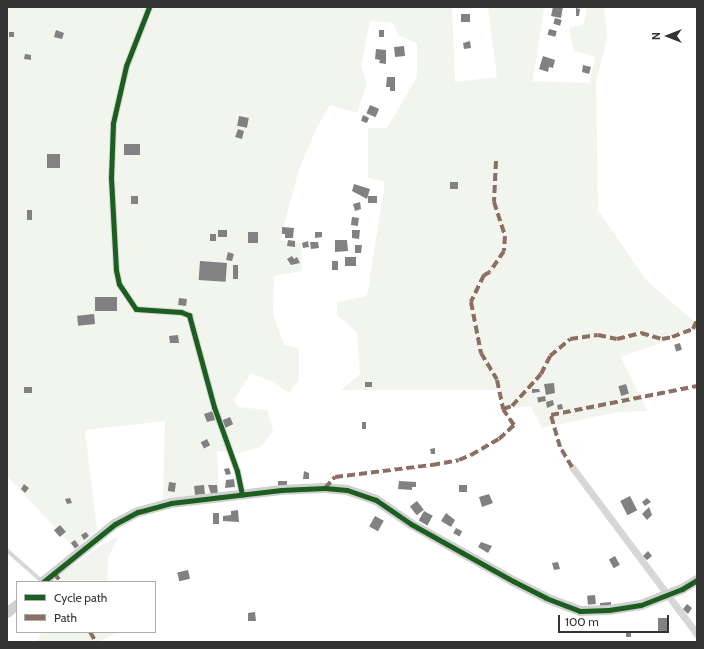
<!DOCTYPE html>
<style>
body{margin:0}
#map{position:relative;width:704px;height:649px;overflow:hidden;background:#fff;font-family:Cabin,sans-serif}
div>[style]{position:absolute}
.green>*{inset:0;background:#f1f5ed}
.building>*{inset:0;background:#818181;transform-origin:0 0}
.lane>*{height:3.5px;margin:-1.75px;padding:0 1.75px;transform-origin:1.75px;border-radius:1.75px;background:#d7d7d7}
.street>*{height:7px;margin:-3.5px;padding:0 3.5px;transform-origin:3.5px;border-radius:3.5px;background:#d7d7d7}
.secondary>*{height:10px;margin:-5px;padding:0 5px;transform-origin:5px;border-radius:5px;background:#d0d0d0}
.quiet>*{height:4px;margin-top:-2px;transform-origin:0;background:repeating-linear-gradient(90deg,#8d6e63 0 8px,transparent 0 12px)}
.cycleway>*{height:5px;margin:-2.5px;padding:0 2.5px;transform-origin:2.5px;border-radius:2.5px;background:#1b5e20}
span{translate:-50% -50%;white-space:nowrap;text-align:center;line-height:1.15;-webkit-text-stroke:4px #fff;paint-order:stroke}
.frame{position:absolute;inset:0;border:8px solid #333;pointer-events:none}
.legend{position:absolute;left:16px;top:581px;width:140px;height:52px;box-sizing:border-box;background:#fff;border:1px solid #adadad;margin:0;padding:5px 7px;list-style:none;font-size:12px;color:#333}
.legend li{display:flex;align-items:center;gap:8px;height:20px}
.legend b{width:20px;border:1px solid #adadad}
.north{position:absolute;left:648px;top:16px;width:40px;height:40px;-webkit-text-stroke:3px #fff;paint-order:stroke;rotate:270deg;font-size:11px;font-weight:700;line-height:16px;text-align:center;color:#333}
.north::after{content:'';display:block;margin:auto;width:14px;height:18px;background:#333;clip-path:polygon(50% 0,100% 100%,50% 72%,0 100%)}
.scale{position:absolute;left:558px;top:615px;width:111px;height:18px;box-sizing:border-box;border:2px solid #333;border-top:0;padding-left:5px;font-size:12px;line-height:14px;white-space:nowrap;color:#333;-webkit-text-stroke:3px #fff;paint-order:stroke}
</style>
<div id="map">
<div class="green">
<i style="clip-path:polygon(7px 7px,452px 7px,455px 82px,497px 77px,488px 7px,544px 7px,533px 81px,589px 83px,596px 57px,574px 51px,569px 28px,584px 24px,587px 7px,604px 7px,607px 39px,596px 83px,598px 210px,646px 280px,697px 324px,697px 330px,621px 357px,647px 411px,618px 412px,542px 428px,531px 406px,503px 409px,499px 390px,341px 390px,360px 374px,357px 332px,337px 315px,337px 302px,367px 296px,385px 182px,368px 178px,368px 128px,387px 128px,417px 77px,417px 43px,399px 36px,393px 23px,370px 21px,361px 66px,367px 83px,357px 113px,330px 105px,317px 127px,299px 169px,280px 240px,301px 243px,302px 271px,274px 276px,273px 314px,284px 345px,299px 348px,299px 379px,289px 393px,272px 382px,251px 373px,234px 400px,238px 407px,267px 410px,273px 431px,261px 447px,239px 453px,217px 451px,219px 494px,163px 502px,165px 421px,85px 430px,97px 529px,75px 549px,7px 476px)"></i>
<i style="clip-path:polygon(118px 538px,108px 557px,107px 582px,53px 582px,52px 580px,111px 539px)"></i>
<i style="clip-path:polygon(42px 632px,118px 632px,98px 642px,36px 642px)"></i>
</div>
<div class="building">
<i style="clip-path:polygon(553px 7px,563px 7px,561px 18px,551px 16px)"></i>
<i style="clip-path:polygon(576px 8px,580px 9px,579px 16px,576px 16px)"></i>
<i style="left:461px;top:14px;width:9px;height:8px"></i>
<i style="left:555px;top:18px;width:7px;height:6px;rotate:16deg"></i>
<i style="left:549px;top:29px;width:8px;height:6px;rotate:14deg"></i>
<i style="clip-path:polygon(56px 30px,64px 33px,62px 39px,54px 37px)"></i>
<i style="left:379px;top:30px;width:5px;height:7px"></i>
<i style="left:9px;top:32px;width:5px;height:5px"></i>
<i style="clip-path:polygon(470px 41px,471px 48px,464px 49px,463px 43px)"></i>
<i style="left:404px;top:46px;width:10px;height:10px;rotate:84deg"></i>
<i style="clip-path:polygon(376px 49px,386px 50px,386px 64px,379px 63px,380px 60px,375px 59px)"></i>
<i style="clip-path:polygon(25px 54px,31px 55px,31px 60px,24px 59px)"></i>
<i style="clip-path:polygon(543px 56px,555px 60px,553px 68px,549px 67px,548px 72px,539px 69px)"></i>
<i style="clip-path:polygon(583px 65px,591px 67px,589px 74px,582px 72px)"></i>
<i style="clip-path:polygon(387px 77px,395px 77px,395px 91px,390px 91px,390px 87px,386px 87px)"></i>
<i style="left:370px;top:105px;width:10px;height:9px;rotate:24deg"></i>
<i style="clip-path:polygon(363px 115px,369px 118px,367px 123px,361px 121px)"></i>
<i style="left:239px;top:116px;width:10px;height:10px;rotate:11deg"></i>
<i style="clip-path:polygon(238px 129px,244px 131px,242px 139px,235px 137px)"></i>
<i style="left:124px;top:144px;width:16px;height:11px"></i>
<i style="left:47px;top:154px;width:13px;height:14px"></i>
<i style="left:450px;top:182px;width:8px;height:7px"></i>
<i style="clip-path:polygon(354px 184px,370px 189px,367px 199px,352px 191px)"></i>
<i style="left:131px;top:196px;width:7px;height:8px"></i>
<i style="left:368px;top:196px;width:9px;height:7px"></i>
<i style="clip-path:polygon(360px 202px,361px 209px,355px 211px,353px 204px)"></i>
<i style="left:27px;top:210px;width:5px;height:10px"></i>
<i style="left:352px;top:217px;width:7px;height:8px;rotate:8deg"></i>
<i style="clip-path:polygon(282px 227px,294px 228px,293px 238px,285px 238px,285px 234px,282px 234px)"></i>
<i style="left:218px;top:230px;width:9px;height:7px"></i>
<i style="clip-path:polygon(352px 230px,360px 230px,359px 239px,352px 238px)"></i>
<i style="left:248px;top:232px;width:10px;height:11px"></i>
<i style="clip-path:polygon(315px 232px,322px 232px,322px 237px,315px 238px)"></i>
<i style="left:210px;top:234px;width:6px;height:7px"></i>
<i style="clip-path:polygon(288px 240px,295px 241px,295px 247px,287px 246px)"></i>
<i style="clip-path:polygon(335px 240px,347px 240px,348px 251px,335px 252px)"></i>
<i style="clip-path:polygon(308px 241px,309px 247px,303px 248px,302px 243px)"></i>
<i style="clip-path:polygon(310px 242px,318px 242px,319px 248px,311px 249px)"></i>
<i style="clip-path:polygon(355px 245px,362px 245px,361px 253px,355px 253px)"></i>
<i style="clip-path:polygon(228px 252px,234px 254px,232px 261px,226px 260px)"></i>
<i style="clip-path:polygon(292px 256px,294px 259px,297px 257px,300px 263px,291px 265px,287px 259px)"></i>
<i style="left:345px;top:257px;width:11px;height:9px"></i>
<i style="left:200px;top:261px;width:27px;height:19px;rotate:4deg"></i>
<i style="left:332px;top:261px;width:6px;height:9px"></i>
<i style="left:233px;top:265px;width:5px;height:14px"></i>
<i style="left:95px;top:297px;width:22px;height:14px"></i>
<i style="left:179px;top:298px;width:8px;height:7px;rotate:7deg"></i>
<i style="left:94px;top:314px;width:10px;height:17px;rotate:84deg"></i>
<i style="clip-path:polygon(178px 335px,179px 343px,170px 343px,169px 336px)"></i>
<i style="left:680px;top:343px;width:7px;height:6px;rotate:74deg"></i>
<i style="left:365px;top:382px;width:7px;height:5px"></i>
<i style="clip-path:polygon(554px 383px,555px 393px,546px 395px,544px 384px)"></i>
<i style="left:626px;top:384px;width:10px;height:8px;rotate:73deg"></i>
<i style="left:24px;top:387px;width:8px;height:6px"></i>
<i style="clip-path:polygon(532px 389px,539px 389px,540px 392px,532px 393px)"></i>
<i style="left:545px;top:396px;width:5px;height:8px;rotate:79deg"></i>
<i style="clip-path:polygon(553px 400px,554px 405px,547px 408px,546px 402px)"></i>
<i style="left:562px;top:404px;width:5px;height:5px;rotate:79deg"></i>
<i style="clip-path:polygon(213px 411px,215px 420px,207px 422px,204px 414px)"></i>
<i style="left:230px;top:417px;width:8px;height:9px;rotate:67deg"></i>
<i style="left:362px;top:422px;width:4px;height:7px"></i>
<i style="left:207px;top:439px;width:7px;height:7px;rotate:63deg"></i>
<i style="clip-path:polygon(435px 448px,435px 454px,431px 454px,430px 449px)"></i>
<i style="clip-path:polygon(229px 468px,231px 474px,226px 475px,224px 469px)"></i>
<i style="clip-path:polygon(304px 471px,309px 473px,309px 479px,303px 479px)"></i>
<i style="clip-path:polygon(234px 479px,235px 487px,225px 488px,226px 480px)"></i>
<i style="left:278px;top:481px;width:9px;height:7px"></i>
<i style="clip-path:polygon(399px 481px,416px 482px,416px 487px,412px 487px,412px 490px,398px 489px)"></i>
<i style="left:169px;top:482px;width:7px;height:9px;rotate:8deg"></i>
<i style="clip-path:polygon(24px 484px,29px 488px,25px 493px,21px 489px)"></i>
<i style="left:204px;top:485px;width:9px;height:10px;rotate:84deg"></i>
<i style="clip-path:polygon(208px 485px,217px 485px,218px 497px,212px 497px)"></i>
<i style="left:459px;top:485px;width:8px;height:7px"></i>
<i style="clip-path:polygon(489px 494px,493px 503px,482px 507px,479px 497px)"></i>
<i style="left:630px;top:496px;width:16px;height:11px;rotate:63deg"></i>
<i style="clip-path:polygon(70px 498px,72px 503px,67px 504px,65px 499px)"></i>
<i style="clip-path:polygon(647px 498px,651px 502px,645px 506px,642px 502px)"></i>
<i style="left:417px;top:501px;width:11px;height:9px;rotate:52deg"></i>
<i style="clip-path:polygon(649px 507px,652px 515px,647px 520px,642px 514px)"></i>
<i style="clip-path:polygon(238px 510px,239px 522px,223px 521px,223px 516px,231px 515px,231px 511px)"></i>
<i style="left:424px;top:511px;width:10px;height:11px;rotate:29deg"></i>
<i style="left:213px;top:513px;width:6px;height:11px"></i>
<i style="clip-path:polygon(446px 513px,455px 520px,451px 527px,441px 521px)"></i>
<i style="left:375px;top:516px;width:10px;height:12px;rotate:29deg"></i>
<i style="left:60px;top:525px;width:9px;height:8px;rotate:49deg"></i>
<i style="left:456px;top:528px;width:7px;height:6px;rotate:27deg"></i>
<i style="clip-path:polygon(86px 532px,89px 536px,84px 540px,81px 535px)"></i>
<i style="left:75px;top:540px;width:7px;height:5px;rotate:56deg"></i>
<i style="clip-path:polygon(481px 542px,492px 546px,488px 553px,478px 547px)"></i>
<i style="clip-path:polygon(648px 551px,652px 556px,647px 560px,643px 556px)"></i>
<i style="left:615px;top:556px;width:10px;height:7px;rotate:61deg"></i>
<i style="clip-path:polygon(558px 562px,560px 569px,554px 570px,552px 563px)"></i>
<i style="left:188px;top:570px;width:9px;height:11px;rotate:77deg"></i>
<i style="left:595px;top:595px;width:9px;height:8px;rotate:84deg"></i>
<i style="clip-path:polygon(611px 602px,611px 608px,600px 608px,600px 603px)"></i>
<i style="clip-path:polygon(687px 604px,692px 608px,688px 614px,683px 609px)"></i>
<i style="clip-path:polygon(255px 612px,256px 621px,248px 621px,248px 613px)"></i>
<i style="left:658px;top:618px;width:11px;height:14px"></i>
<i style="left:626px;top:631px;width:5px;height:6px"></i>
</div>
<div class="lane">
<i style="left:7px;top:550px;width:47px;rotate:41.5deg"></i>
</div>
<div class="street">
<i style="left:149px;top:7px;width:63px;rotate:111.3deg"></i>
<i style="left:126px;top:66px;width:58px;rotate:102.8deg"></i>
<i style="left:113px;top:123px;width:55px;rotate:92.1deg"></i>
<i style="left:111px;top:178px;width:92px;rotate:86.9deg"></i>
<i style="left:116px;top:270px;width:14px;rotate:78deg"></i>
<i style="left:119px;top:284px;width:30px;rotate:56deg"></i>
<i style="left:136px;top:309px;width:45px;rotate:3.8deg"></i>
<i style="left:181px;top:312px;width:9px;rotate:21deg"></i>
<i style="left:189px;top:315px;width:95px;rotate:74.8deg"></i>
<i style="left:214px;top:407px;width:68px;rotate:70.2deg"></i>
<i style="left:237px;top:471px;width:24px;rotate:78deg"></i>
<i style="left:572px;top:467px;width:209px;rotate:53.2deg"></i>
</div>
<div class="secondary">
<i style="left:43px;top:582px;width:92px;rotate:-38.9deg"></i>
<i style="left:115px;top:524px;width:26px;rotate:-28deg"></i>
<i style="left:138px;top:512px;width:34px;rotate:-15deg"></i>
<i style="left:171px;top:503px;width:111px;rotate:-6.7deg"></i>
<i style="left:281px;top:490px;width:44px;rotate:-2.6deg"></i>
<i style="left:325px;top:488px;width:22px;rotate:5deg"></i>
<i style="left:347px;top:490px;width:31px;rotate:19deg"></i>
<i style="left:376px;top:500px;width:42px;rotate:34.4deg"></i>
<i style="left:411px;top:524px;width:117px;rotate:29.2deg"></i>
<i style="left:513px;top:581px;width:37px;rotate:27deg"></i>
<i style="left:546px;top:598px;width:36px;rotate:21deg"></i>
<i style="left:580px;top:611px;width:29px;rotate:-2deg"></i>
<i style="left:609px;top:610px;width:32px;rotate:-9deg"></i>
<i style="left:641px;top:605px;width:44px;rotate:-21.3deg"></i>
<i style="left:682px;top:589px;width:17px;rotate:-31deg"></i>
<i style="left:7px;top:613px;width:13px;rotate:-39deg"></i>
</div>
<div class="quiet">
<i style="left:496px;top:161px;width:41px;rotate:92.8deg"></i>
<i style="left:494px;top:202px;width:36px;rotate:72deg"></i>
<i style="left:505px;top:236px;width:15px;rotate:94deg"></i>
<i style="left:504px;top:251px;width:25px;rotate:124deg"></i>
<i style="left:490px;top:272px;width:7px;rotate:153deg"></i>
<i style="left:484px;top:275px;width:30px;rotate:116deg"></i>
<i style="left:471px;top:302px;width:52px;rotate:78.9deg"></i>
<i style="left:481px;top:353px;width:31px;rotate:59deg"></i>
<i style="left:497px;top:380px;width:30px;rotate:78deg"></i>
<i style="left:503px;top:409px;width:9px;rotate:-18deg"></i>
<i style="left:512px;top:406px;width:43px;rotate:-47.8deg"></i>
<i style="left:541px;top:374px;width:20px;rotate:-63deg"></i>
<i style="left:550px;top:356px;width:26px;rotate:-40deg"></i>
<i style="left:570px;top:339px;width:28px;rotate:-8deg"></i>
<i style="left:598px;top:335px;width:19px;rotate:12deg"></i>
<i style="left:617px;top:339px;width:25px;rotate:-14deg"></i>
<i style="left:641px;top:333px;width:22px;rotate:16deg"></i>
<i style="left:662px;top:339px;width:10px;rotate:-11deg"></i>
<i style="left:672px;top:337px;width:22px;rotate:-21deg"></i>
<i style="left:693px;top:329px;width:10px;rotate:-66deg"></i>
<i style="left:572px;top:467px;width:23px;rotate:-121deg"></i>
<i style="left:560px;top:447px;width:33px;rotate:-106deg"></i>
<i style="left:551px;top:415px;width:149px;rotate:-11.2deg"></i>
<i style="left:325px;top:488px;width:15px;rotate:-48deg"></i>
<i style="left:335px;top:477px;width:98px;rotate:-7.1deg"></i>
<i style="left:432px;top:465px;width:27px;rotate:-10deg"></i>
<i style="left:459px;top:460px;width:13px;rotate:-23deg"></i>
<i style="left:471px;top:455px;width:32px;rotate:-30deg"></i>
<i style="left:499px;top:439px;width:21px;rotate:-43deg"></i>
<i style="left:514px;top:425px;width:19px;rotate:-125deg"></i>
<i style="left:54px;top:573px;width:11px;rotate:52deg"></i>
<i style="left:90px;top:632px;width:12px;rotate:59deg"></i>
</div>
<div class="cycleway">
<i style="left:149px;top:7px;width:63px;rotate:111.3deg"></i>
<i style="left:126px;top:66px;width:58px;rotate:102.8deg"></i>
<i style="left:113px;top:123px;width:55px;rotate:92.1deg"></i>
<i style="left:111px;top:178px;width:92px;rotate:86.9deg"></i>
<i style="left:116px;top:270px;width:14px;rotate:78deg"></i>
<i style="left:119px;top:284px;width:30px;rotate:56deg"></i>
<i style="left:136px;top:309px;width:45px;rotate:3.8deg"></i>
<i style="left:181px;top:312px;width:9px;rotate:21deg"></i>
<i style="left:189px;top:315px;width:95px;rotate:74.8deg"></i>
<i style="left:214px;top:407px;width:68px;rotate:70.2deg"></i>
<i style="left:237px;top:471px;width:24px;rotate:78deg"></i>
<i style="left:43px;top:582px;width:92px;rotate:-38.9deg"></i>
<i style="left:115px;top:524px;width:26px;rotate:-28deg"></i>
<i style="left:138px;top:512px;width:34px;rotate:-15deg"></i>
<i style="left:171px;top:503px;width:111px;rotate:-6.7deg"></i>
<i style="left:281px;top:490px;width:44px;rotate:-2.6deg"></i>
<i style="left:325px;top:488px;width:22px;rotate:5deg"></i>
<i style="left:347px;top:490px;width:31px;rotate:19deg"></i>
<i style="left:376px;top:500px;width:42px;rotate:34.4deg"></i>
<i style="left:411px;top:524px;width:117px;rotate:29.2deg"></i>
<i style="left:513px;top:581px;width:37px;rotate:27deg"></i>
<i style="left:546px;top:598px;width:36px;rotate:21deg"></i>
<i style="left:580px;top:611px;width:29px;rotate:-2deg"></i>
<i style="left:609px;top:610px;width:32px;rotate:-9deg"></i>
<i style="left:641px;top:605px;width:44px;rotate:-21.3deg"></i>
<i style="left:682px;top:589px;width:17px;rotate:-31deg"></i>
</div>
<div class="frame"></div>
<ul class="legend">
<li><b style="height:5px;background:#1b5e20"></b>Cycle path</li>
<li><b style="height:5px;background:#8d6e63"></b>Path</li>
</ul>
<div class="north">N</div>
<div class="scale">100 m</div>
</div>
